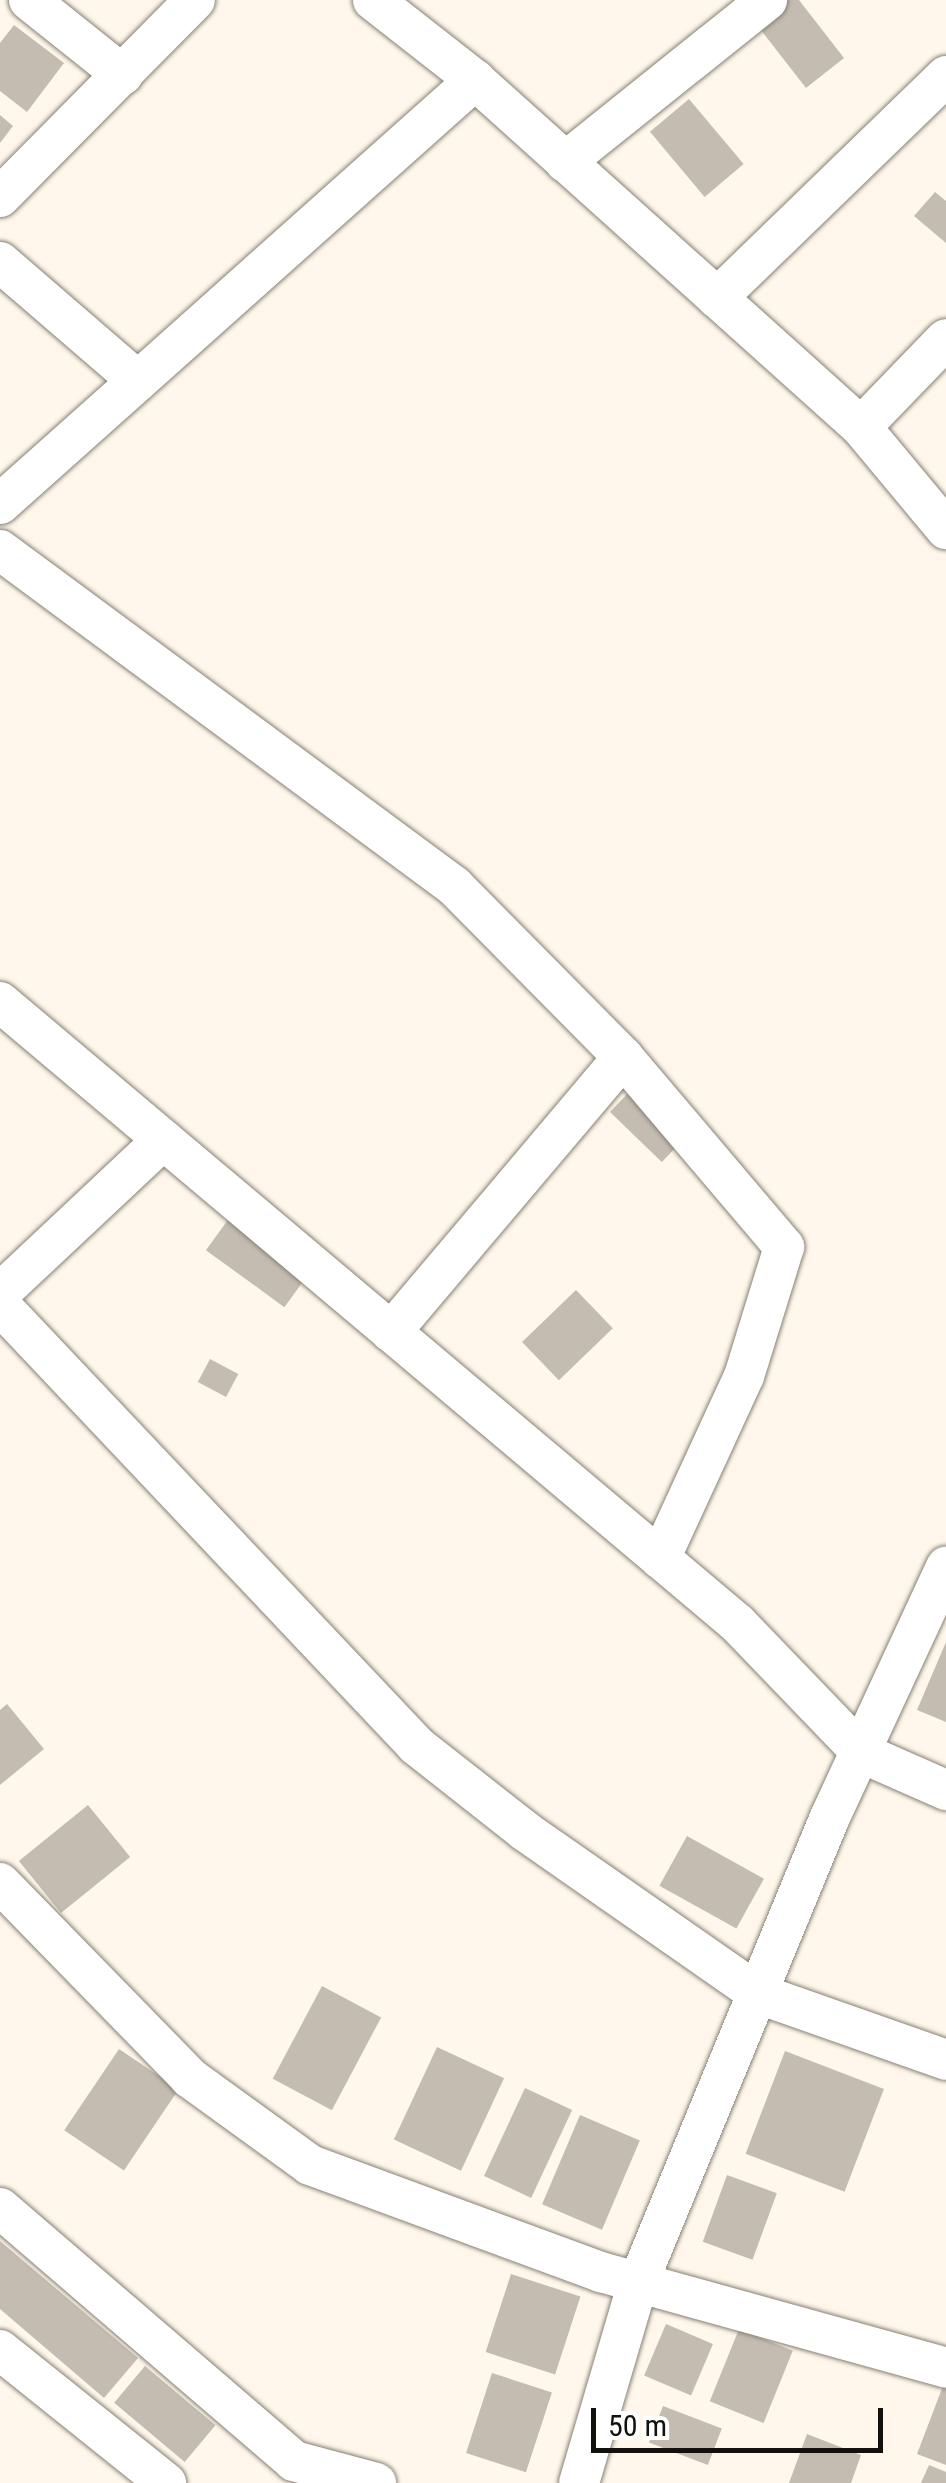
<!DOCTYPE html>
<style>
body{margin:0}
#map{position:relative;width:946px;height:2483px;overflow:hidden;background:#fff7eb;font-family:"Roboto Condensed",sans-serif}
div>[style]{position:absolute}
.building>*{inset:0;background:#c4bcb1;transform-origin:0 0}
.roads{filter:drop-shadow(0 0 2px #878075) drop-shadow(0 0 2px #878075)}
.street>*{height:40px;margin:-20px;padding:0 20px;transform-origin:20px;border-radius:20px;background:#fff}
span{translate:-50% -50%;white-space:nowrap;text-align:center;line-height:1.15;-webkit-text-stroke:9px #fff;paint-order:stroke}
.scale{position:absolute;left:591px;top:2408px;width:292px;height:45px;box-sizing:border-box;border:5px solid #13110d;border-top:0;padding-left:12px;font-size:30px;line-height:35px;white-space:nowrap;color:#13110d;-webkit-text-stroke:8px #fff;paint-order:stroke}
</style>
<div id="map">
<div class="building">
<i style="clip-path:polygon(779px 0,799px 0,844px 58px,806px 88px,753px 20px)"></i>
<i style="clip-path:polygon(14px 25px,64px 63px,27px 112px,0 91px,0 43px)"></i>
<i style="left:689px;top:99px;width:85px;height:51px;rotate:50deg"></i>
<i style="clip-path:polygon(0 115px,13px 126px,0 143px)"></i>
<i style="clip-path:polygon(935px 192px,946px 201px,946px 243px,914px 216px)"></i>
<i style="left:635px;top:1086px;width:72px;height:36px;rotate:44deg"></i>
<i style="left:230px;top:1217px;width:97px;height:41px;rotate:36deg"></i>
<i style="left:576px;top:1290px;width:53px;height:75px;rotate:46deg"></i>
<i style="left:210px;top:1359px;width:32px;height:26px;rotate:28deg"></i>
<i style="clip-path:polygon(946px 1642px,946px 1722px,917px 1710px)"></i>
<i style="clip-path:polygon(7px 1704px,44px 1749px,0 1785px,0 1710px)"></i>
<i style="left:88px;top:1805px;width:67px;height:89px;rotate:51deg"></i>
<i style="left:687px;top:1836px;width:88px;height:57px;rotate:29deg"></i>
<i style="left:322px;top:1986px;width:67px;height:105px;rotate:28deg"></i>
<i style="left:437px;top:2047px;width:74px;height:102px;rotate:25deg"></i>
<i style="left:119px;top:2049px;width:72px;height:98px;rotate:34deg"></i>
<i style="left:785px;top:2051px;width:106px;height:110px;rotate:21deg"></i>
<i style="left:525px;top:2088px;width:52px;height:97px;rotate:25deg"></i>
<i style="left:580px;top:2115px;width:65px;height:97px;rotate:23deg"></i>
<i style="left:727px;top:2175px;width:53px;height:71px;rotate:20deg"></i>
<i style="clip-path:polygon(0 2241px,138px 2358px,104px 2398px,0 2309px)"></i>
<i style="left:511px;top:2274px;width:73px;height:82px;rotate:18deg"></i>
<i style="left:666px;top:2324px;width:51px;height:56px;rotate:23deg"></i>
<i style="left:739px;top:2329px;width:58px;height:78px;rotate:22deg"></i>
<i style="left:145px;top:2366px;width:92px;height:48px;rotate:40deg"></i>
<i style="left:492px;top:2373px;width:63px;height:84px;rotate:18deg"></i>
<i style="clip-path:polygon(946px 2378px,946px 2465px,917px 2454px)"></i>
<i style="left:663px;top:2406px;width:63px;height:39px;rotate:21deg"></i>
<i style="clip-path:polygon(807px 2434px,861px 2455px,851px 2483px,789px 2483px)"></i>
<i style="clip-path:polygon(929px 2465px,946px 2472px,946px 2483px,921px 2483px)"></i>
</div>
<div class="roads">
<div class="street">
<i style="left:29px;top:0;width:120px;rotate:38.6deg"></i>
<i style="left:373px;top:0;width:130px;rotate:38.1deg"></i>
<i style="left:475px;top:80px;width:519px;rotate:41.95deg"></i>
<i style="left:861px;top:427px;width:133px;rotate:50.2deg"></i>
<i style="left:565px;top:162px;width:259px;rotate:-38.7deg"></i>
<i style="left:0;top:197px;width:277px;rotate:-45.3deg"></i>
<i style="left:0;top:262px;width:182px;rotate:40.8deg"></i>
<i style="left:717px;top:298px;width:319px;rotate:-44.1deg"></i>
<i style="left:861px;top:427px;width:122px;rotate:-46deg"></i>
<i style="left:0;top:504px;width:637px;rotate:-41.75deg"></i>
<i style="left:0;top:550px;width:565px;rotate:36.5deg"></i>
<i style="left:454px;top:886px;width:240px;rotate:45.3deg"></i>
<i style="left:623px;top:1057px;width:249px;rotate:49.7deg"></i>
<i style="left:784px;top:1247px;width:135px;rotate:107.2deg"></i>
<i style="left:744px;top:1376px;width:201px;rotate:114.7deg"></i>
<i style="left:0;top:1002px;width:964px;rotate:40.12deg"></i>
<i style="left:737px;top:1623px;width:180px;rotate:46.1deg"></i>
<i style="left:862px;top:1753px;width:92px;rotate:23.8deg"></i>
<i style="left:0;top:1293px;width:224px;rotate:-43.2deg"></i>
<i style="left:0;top:1305px;width:607px;rotate:46.6deg"></i>
<i style="left:417px;top:1746px;width:137px;rotate:38.2deg"></i>
<i style="left:525px;top:1831px;width:285px;rotate:34.9deg"></i>
<i style="left:759px;top:1994px;width:198px;rotate:19.4deg"></i>
<i style="left:391px;top:1332px;width:360px;rotate:-49.8deg"></i>
<i style="left:0;top:1883px;width:272px;rotate:45.7deg"></i>
<i style="left:190px;top:2078px;width:148px;rotate:35.9deg"></i>
<i style="left:310px;top:2165px;width:310px;rotate:20.2deg"></i>
<i style="left:601px;top:2272px;width:358px;rotate:15.5deg"></i>
<i style="left:0;top:2208px;width:388px;rotate:40.7deg"></i>
<i style="left:294px;top:2461px;width:85px;rotate:15deg"></i>
<i style="left:0;top:2350px;width:213px;rotate:38.7deg"></i>
<i style="left:579px;top:2483px;width:209px;rotate:-73.6deg"></i>
<i style="left:638px;top:2283px;width:504px;rotate:-67.61deg"></i>
<i style="left:830px;top:1817px;width:276px;rotate:-65.1deg"></i>
</div>
</div>
<div class="scale">50 m</div>
</div>
